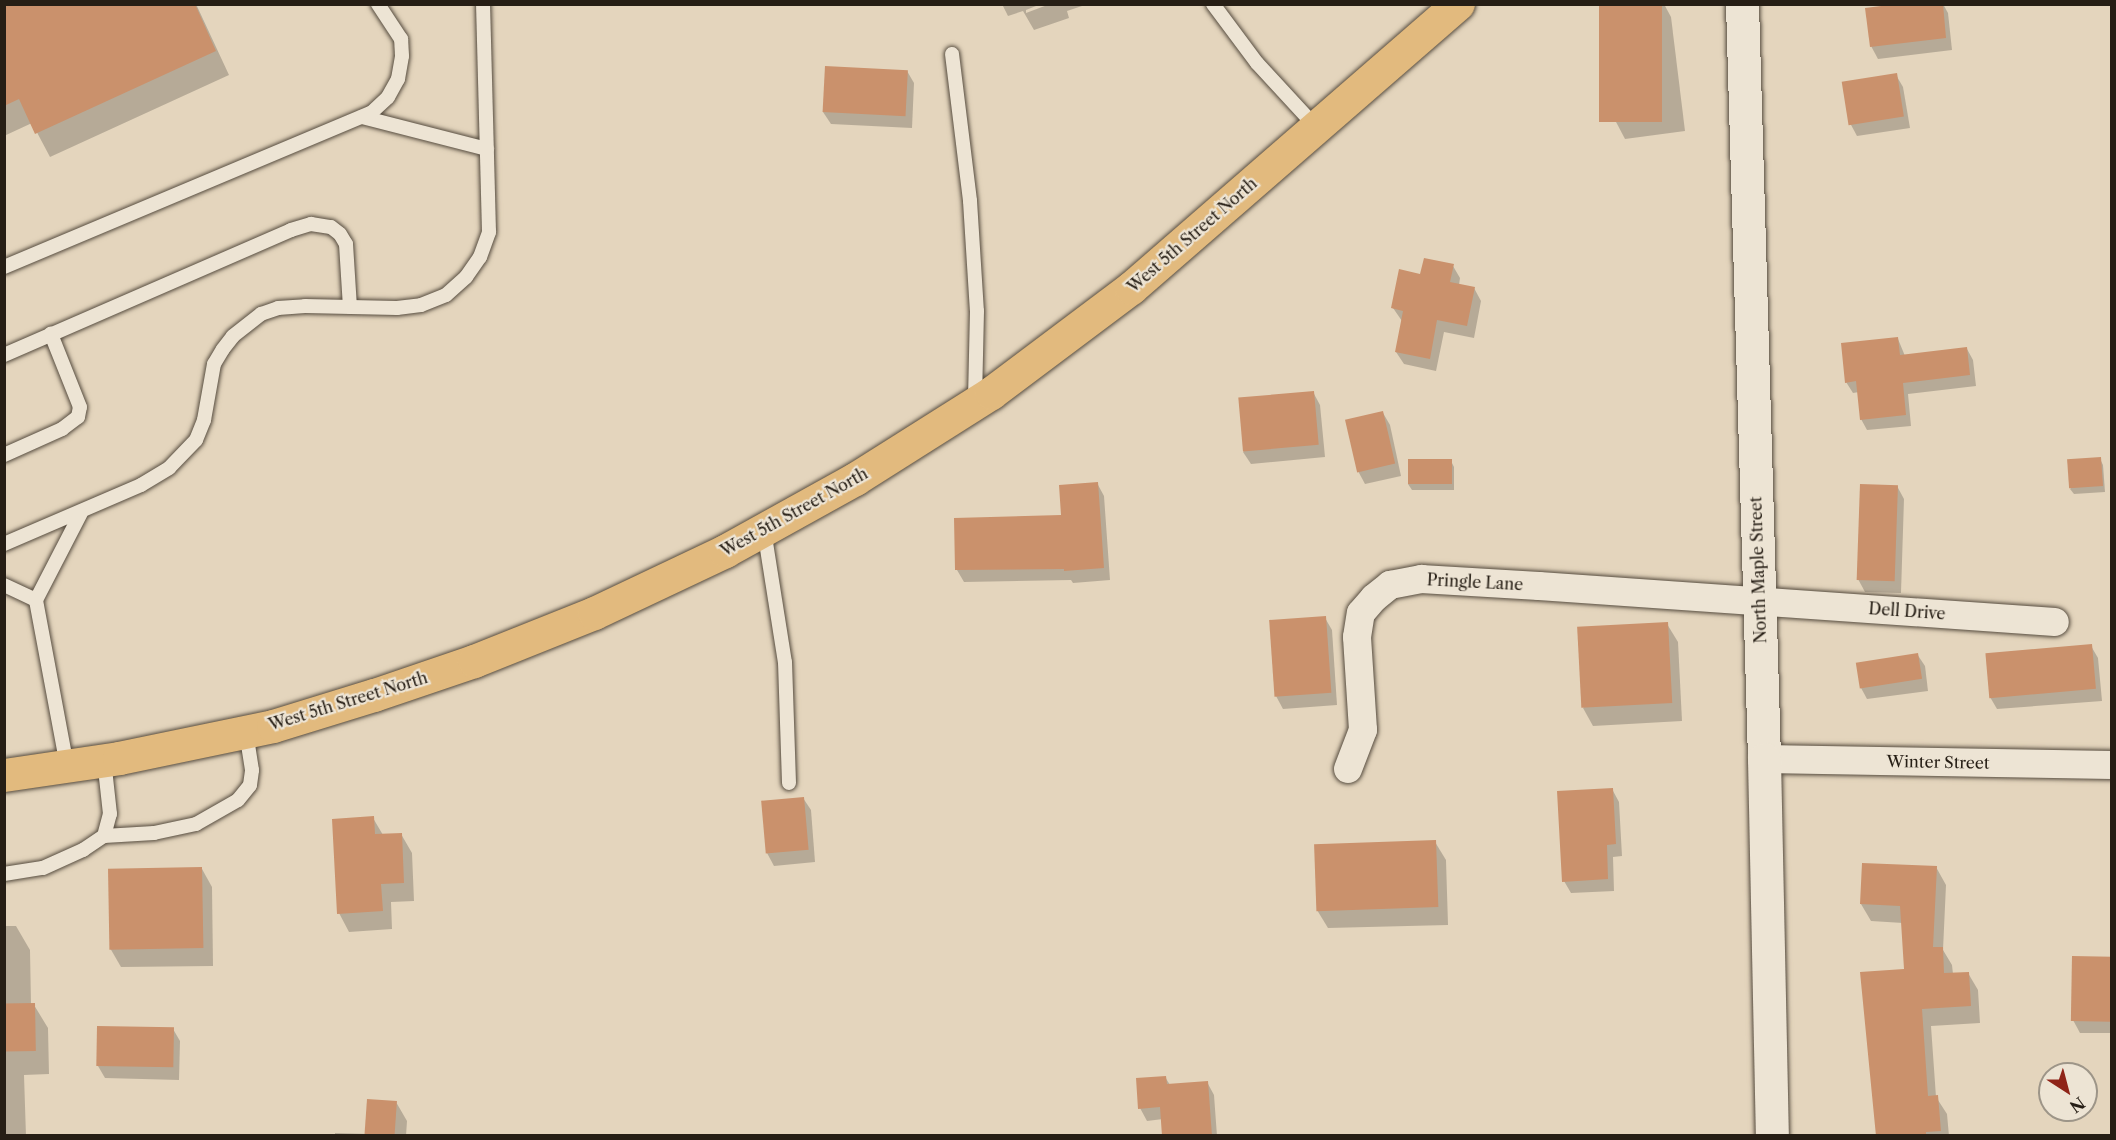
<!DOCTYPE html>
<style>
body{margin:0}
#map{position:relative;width:2116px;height:1140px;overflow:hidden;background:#e4d5bd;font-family:"Libre Caslon Text",serif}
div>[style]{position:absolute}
.shadow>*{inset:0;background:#0003}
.building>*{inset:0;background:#ca916c;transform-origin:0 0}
.roads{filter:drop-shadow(0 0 2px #564c3f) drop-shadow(0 0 2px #564c3f)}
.lane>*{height:14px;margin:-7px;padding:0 7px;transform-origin:7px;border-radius:7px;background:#ede4d4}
.street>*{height:28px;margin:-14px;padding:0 14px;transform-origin:14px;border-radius:14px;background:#ede4d4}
.secondary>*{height:33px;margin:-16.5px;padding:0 16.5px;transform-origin:16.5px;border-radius:16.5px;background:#ede4d4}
.primary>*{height:33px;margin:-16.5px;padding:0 16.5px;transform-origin:16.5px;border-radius:16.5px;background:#e2ba7e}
span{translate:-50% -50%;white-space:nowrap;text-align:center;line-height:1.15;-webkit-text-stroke:4.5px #ede4d4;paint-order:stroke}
.street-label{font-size:16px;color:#261e15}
.frame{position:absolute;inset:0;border:6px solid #261e15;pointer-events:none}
.north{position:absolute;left:2038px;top:1062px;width:60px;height:60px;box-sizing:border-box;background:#ede4d4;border:2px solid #9d9588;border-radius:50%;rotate:144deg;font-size:16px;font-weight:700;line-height:24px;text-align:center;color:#261e15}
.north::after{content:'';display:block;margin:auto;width:21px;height:27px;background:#8f2418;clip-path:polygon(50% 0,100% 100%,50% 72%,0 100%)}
</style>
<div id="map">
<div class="shadow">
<i style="clip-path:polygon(4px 4px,196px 4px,229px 75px,50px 157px,32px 123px,4px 136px)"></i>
<i style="clip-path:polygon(1002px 4px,1041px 4px,1026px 10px,1026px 13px,1050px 4px,1088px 4px,1067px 11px,1069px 18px,1034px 30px,1023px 11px,1008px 16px)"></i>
<i style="clip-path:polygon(1610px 4px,1664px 4px,1671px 17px,1685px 131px,1625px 139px,1615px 120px)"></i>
<i style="clip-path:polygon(1910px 4px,1943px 4px,1948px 13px,1952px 50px,1878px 59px,1871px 46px)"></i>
<i style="clip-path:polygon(907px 71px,914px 83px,912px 128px,831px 124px,823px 112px)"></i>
<i style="clip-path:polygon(1896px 75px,1903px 87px,1910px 128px,1857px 136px,1850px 123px)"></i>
<i style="clip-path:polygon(1453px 266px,1460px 278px,1459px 285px,1474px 288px,1481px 301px,1474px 338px,1444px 332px,1436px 371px,1404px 364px,1396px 352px,1402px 321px,1393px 308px,1422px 276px)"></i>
<i style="clip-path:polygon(1898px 339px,1905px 356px,1967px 349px,1973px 360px,1976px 386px,1908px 394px,1911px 426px,1867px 430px,1861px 419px,1859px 392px,1853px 393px,1846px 382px)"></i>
<i style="clip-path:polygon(1313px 392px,1320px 405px,1325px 457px,1251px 464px,1243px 452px)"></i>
<i style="clip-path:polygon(1383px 413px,1390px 425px,1401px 476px,1365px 484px,1358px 471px)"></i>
<i style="clip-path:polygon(2100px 459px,2103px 465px,2105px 492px,2074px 494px,2070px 489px)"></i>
<i style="clip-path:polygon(1451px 461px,1454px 467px,1454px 490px,1412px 490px,1408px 484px)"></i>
<i style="clip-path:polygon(1097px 483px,1104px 496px,1110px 580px,1073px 583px,1071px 580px,964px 582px,957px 570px,956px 519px,1062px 517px)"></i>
<i style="clip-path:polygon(1897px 486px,1904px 499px,1901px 593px,1865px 592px,1858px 579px)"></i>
<i style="clip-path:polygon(1325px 618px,1332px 630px,1337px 705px,1283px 709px,1276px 696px)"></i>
<i style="clip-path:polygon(1667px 624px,1678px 642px,1682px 721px,1593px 726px,1583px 708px)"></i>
<i style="clip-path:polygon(2091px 646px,2098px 658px,2102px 701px,1997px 709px,1990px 697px,1987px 654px)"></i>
<i style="clip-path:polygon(1917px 654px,1925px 666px,1928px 691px,1867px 699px,1860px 686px)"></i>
<i style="clip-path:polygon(1612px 789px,1619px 802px,1622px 856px,1613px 857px,1614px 891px,1571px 893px,1564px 881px)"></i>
<i style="clip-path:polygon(803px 798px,811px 810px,815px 862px,774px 866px,767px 853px)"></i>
<i style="clip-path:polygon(373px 818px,383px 835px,401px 834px,412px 853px,414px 901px,391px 902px,392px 929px,349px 932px,339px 913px)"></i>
<i style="clip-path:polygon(1435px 842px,1446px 860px,1448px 925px,1328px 928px,1317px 910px,1316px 845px)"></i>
<i style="clip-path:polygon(1864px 864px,1936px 867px,1946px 885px,1943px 950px,1952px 965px,1953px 974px,1968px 973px,1978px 990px,1980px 1023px,1931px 1026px,1936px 1097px,1947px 1114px,1949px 1136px,1877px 1136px,1906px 970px,1903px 923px,1871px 921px,1861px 904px)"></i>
<i style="clip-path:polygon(202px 869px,212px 887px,213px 966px,121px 967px,110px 948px)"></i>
<i style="clip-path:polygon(4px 926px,16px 926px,30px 950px,31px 1005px,34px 1005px,48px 1028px,49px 1074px,24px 1075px,26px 1136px,4px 1136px)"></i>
<i style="clip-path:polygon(2112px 959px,2112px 1033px,2080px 1033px,2073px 1020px)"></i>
<i style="clip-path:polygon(173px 1029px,180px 1041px,179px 1080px,105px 1078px,98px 1066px)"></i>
<i style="clip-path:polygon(1165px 1077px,1170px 1085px,1207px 1082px,1214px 1095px,1217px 1136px,1164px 1136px,1163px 1119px,1147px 1121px,1140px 1108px)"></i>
<i style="clip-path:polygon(396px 1102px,407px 1121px,406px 1136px,335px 1136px,335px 1133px,368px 1134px)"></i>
</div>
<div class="building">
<i style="clip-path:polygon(4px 4px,195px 4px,216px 51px,35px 134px,19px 99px,4px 106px)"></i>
<i style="left:1599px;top:4px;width:63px;height:118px"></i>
<i style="clip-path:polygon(1897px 4px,1943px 4px,1946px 38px,1870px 47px,1865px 8px)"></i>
<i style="left:825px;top:66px;width:83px;height:46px;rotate:3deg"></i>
<i style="left:1897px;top:73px;width:44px;height:56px;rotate:81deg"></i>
<i style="clip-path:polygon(1424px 258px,1454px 264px,1450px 282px,1475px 287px,1467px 326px,1437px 320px,1430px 359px,1395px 352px,1403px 311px,1391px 308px,1399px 269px,1420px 274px)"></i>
<i style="clip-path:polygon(1898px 337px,1900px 355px,1967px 347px,1970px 375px,1903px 383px,1906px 415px,1860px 420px,1856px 381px,1845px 383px,1841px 343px)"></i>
<i style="left:1314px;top:391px;width:54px;height:76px;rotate:85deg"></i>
<i style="left:1383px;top:411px;width:54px;height:39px;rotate:77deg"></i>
<i style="left:2101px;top:457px;width:29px;height:34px;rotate:86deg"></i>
<i style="left:1408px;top:459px;width:44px;height:25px"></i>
<i style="clip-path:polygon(1098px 482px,1104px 568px,1064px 571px,1064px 569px,955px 570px,954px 518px,1061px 515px,1059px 485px)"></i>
<i style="left:1860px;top:484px;width:38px;height:96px;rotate:2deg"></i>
<i style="left:1326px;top:616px;width:77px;height:57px;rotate:86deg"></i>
<i style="left:1668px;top:622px;width:81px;height:91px;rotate:87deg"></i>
<i style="left:2092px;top:644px;width:45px;height:107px;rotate:85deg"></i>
<i style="left:1918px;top:653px;width:26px;height:63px;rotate:81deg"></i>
<i style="clip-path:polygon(1613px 788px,1616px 844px,1607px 845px,1608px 879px,1562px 882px,1557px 791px)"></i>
<i style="left:804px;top:797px;width:53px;height:43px;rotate:85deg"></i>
<i style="clip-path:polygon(374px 816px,375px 834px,402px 833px,404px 883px,381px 884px,383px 911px,337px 914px,332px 819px)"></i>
<i style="left:1436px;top:840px;width:67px;height:122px;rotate:88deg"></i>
<i style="clip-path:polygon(1862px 863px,1937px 866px,1933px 947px,1943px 947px,1944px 973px,1969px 972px,1971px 1006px,1922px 1009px,1928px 1096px,1938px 1095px,1941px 1131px,1926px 1132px,1926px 1136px,1876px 1136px,1860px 972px,1904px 969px,1900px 906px,1860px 904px)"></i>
<i style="left:202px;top:867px;width:81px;height:94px;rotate:89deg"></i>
<i style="left:2072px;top:956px;width:40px;height:65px;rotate:1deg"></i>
<i style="left:35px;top:1003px;width:48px;height:31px;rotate:89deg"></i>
<i style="left:97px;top:1026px;width:77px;height:40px;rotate:1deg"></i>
<i style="clip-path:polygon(1166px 1076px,1167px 1084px,1208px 1081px,1212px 1136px,1162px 1136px,1160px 1107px,1138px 1109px,1136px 1078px)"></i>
<i style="left:367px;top:1099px;width:30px;height:37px;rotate:4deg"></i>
</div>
<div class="roads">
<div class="lane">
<i style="left:1213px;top:4px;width:74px;rotate:53.3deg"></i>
<i style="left:1257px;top:63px;width:87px;rotate:47.3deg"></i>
<i style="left:952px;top:54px;width:148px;rotate:83deg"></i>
<i style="left:970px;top:201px;width:110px;rotate:86.4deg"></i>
<i style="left:977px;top:311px;width:91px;rotate:91.3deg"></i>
<i style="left:362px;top:117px;width:129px;rotate:14.4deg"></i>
<i style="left:4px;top:267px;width:398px;rotate:-22.8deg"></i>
<i style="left:371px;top:113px;width:23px;rotate:-43deg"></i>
<i style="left:388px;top:97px;width:21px;rotate:-61deg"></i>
<i style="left:398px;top:79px;width:23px;rotate:-80deg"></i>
<i style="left:402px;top:56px;width:17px;rotate:-93deg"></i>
<i style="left:401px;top:39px;width:42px;rotate:-123.3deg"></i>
<i style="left:4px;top:355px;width:313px;rotate:-23.5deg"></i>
<i style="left:291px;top:230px;width:21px;rotate:-17deg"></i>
<i style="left:311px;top:224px;width:20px;rotate:9deg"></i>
<i style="left:331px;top:227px;width:11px;rotate:38deg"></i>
<i style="left:340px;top:234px;width:12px;rotate:59deg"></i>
<i style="left:346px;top:244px;width:63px;rotate:86.4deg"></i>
<i style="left:4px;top:455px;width:64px;rotate:-24.1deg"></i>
<i style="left:62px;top:429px;width:20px;rotate:-37deg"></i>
<i style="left:78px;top:417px;width:10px;rotate:-79deg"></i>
<i style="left:80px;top:407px;width:79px;rotate:-111.7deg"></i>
<i style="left:764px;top:530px;width:134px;rotate:81deg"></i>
<i style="left:785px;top:662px;width:121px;rotate:88.1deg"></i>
<i style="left:4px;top:544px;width:149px;rotate:-23.3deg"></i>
<i style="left:141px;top:485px;width:33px;rotate:-31deg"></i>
<i style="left:169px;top:468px;width:39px;rotate:-46deg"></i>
<i style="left:196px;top:440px;width:22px;rotate:-68deg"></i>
<i style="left:204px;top:420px;width:57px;rotate:-79.9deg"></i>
<i style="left:214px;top:364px;width:17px;rotate:-59deg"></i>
<i style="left:223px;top:349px;width:16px;rotate:-52deg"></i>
<i style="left:233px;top:336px;width:36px;rotate:-38deg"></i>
<i style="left:261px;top:314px;width:18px;rotate:-19deg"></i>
<i style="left:278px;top:308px;width:27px;rotate:-4deg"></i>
<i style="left:305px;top:306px;width:92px;rotate:1.2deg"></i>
<i style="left:397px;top:308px;width:24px;rotate:-7deg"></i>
<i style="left:421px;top:305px;width:27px;rotate:-22deg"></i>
<i style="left:446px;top:295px;width:27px;rotate:-42deg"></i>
<i style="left:466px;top:277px;width:24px;rotate:-55deg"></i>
<i style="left:480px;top:257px;width:27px;rotate:-70deg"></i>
<i style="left:489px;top:232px;width:228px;rotate:-91.5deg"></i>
<i style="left:4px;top:585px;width:35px;rotate:25deg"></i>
<i style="left:67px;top:766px;width:169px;rotate:-100.6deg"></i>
<i style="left:36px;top:600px;width:98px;rotate:-62.7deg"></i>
<i style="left:104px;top:836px;width:50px;rotate:-3.4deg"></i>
<i style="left:154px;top:833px;width:43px;rotate:-12.1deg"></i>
<i style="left:196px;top:824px;width:48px;rotate:-29.7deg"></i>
<i style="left:238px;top:800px;width:19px;rotate:-51deg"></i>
<i style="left:250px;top:785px;width:15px;rotate:-82deg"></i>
<i style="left:252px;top:770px;width:38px;rotate:-99deg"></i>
<i style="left:4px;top:874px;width:39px;rotate:-9deg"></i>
<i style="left:43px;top:868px;width:44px;rotate:-24.2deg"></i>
<i style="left:83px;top:850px;width:25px;rotate:-34deg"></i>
<i style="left:104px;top:836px;width:23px;rotate:-75deg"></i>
<i style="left:110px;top:814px;width:54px;rotate:-96.3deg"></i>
</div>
<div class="street">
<i style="left:1764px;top:759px;width:348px;rotate:1deg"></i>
<i style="left:1348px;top:769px;width:42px;rotate:-69deg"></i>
<i style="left:1363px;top:730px;width:93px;rotate:-93.7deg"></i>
<i style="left:1357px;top:637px;width:24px;rotate:-81deg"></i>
<i style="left:1361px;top:613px;width:20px;rotate:-49deg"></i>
<i style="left:1374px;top:598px;width:21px;rotate:-39deg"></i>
<i style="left:1390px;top:585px;width:32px;rotate:-11deg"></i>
<i style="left:1421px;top:579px;width:118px;rotate:3.4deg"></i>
<i style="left:1539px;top:586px;width:517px;rotate:3.99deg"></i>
</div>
<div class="secondary">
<i style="left:1742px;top:4px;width:755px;rotate:88.33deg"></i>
<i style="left:1764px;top:759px;width:377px;rotate:88.8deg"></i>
</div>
<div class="primary">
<i style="left:4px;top:775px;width:116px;rotate:-8.4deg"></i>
<i style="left:119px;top:758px;width:157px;rotate:-11.7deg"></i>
<i style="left:273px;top:726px;width:106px;rotate:-17.1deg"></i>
<i style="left:374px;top:695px;width:106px;rotate:-18.8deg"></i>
<i style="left:474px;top:661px;width:129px;rotate:-21.8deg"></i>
<i style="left:594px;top:613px;width:145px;rotate:-25.3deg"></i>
<i style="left:725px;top:551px;width:149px;rotate:-29deg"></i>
<i style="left:855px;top:479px;width:161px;rotate:-32.3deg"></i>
<i style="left:991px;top:393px;width:175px;rotate:-36.9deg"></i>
<i style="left:1131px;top:288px;width:433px;rotate:-41deg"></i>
</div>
</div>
<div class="street-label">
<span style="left:1192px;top:235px;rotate:-41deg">West 5th Street North</span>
<span style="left:794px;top:512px;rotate:-29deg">West 5th Street North</span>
<span style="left:1758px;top:570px;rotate:-92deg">North Maple Street</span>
<span style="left:1475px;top:582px;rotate:3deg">Pringle Lane</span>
<span style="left:1907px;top:611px;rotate:4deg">Dell Drive</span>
<span style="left:348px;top:701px;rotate:-17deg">West 5th Street North</span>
<span style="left:1938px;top:762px;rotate:1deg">Winter Street</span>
</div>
<div class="frame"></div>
<div class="north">N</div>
</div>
